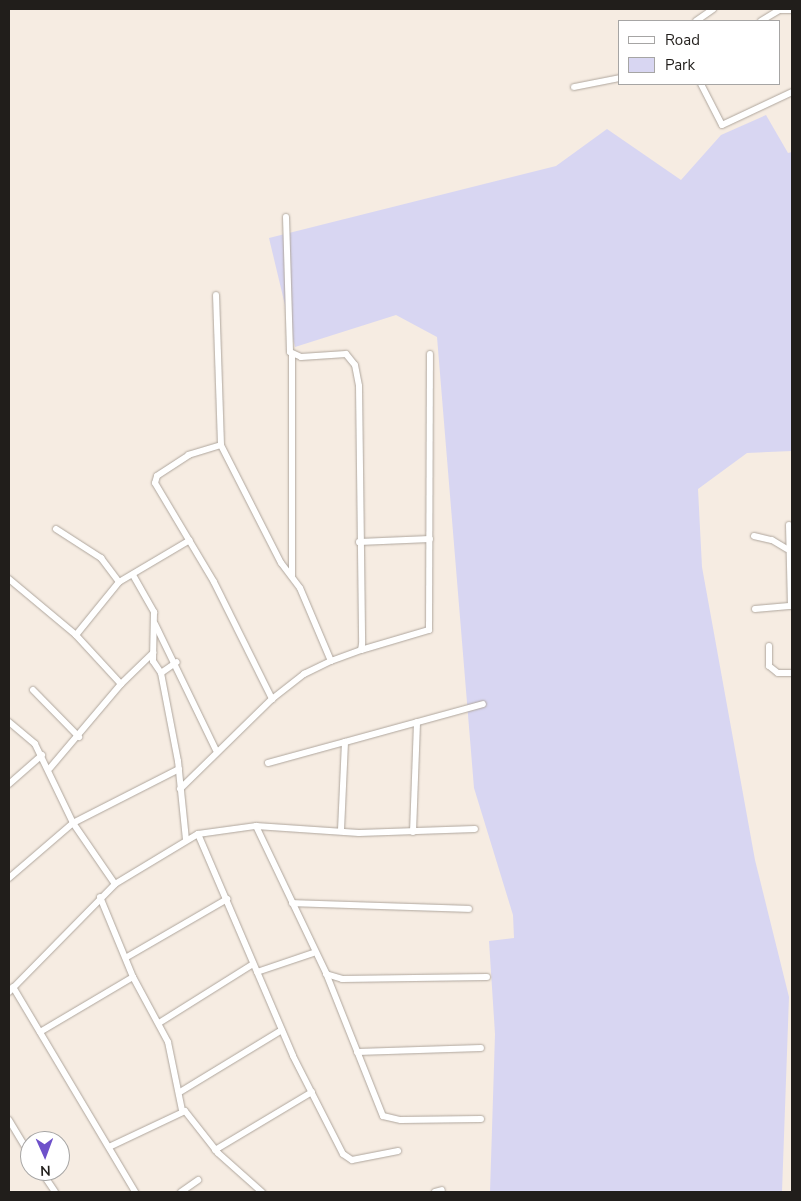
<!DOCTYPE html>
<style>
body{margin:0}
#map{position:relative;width:801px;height:1201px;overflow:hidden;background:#f6ece2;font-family:"Nunito Sans",sans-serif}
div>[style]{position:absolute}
.green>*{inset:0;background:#d8d6f2}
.roads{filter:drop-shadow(0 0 1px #afa69d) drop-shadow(0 0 1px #afa69d)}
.minor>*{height:6px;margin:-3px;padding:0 3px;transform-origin:3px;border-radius:3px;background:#fff}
span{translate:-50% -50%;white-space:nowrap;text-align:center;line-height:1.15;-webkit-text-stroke:4px #fff;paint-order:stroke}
.frame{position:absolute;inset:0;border:10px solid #211e1b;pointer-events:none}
.legend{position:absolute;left:618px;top:20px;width:162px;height:65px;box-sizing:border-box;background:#fff;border:1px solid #a6a5a4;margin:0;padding:6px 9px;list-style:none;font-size:15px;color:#211e1b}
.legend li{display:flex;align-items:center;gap:10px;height:25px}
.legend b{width:25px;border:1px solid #a6a5a4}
.north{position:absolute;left:20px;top:1131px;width:50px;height:50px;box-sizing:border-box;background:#fff;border:1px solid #a6a5a4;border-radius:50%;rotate:178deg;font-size:14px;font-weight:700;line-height:20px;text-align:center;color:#211e1b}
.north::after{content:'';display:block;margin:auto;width:18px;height:22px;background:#6e51ca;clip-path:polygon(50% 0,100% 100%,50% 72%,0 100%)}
</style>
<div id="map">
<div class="green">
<i style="clip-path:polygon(766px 115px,788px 153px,792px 152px,792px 451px,747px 453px,698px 489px,702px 567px,755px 860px,789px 997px,782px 1192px,490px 1192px,495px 1034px,489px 941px,514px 938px,513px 915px,474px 788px,437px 337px,396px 315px,295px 347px,269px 238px,556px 166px,607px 129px,681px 180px,721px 135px)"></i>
</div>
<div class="roads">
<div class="minor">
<i style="left:696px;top:21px;width:21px;rotate:-35deg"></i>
<i style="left:761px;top:21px;width:21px;rotate:-31deg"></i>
<i style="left:779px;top:10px;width:13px"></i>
<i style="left:701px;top:84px;width:46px;rotate:62.9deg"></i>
<i style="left:722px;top:125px;width:77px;rotate:-25.2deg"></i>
<i style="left:574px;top:87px;width:47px;rotate:-11.1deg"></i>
<i style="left:286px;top:217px;width:135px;rotate:88.3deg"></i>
<i style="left:290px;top:352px;width:12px;rotate:24deg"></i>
<i style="left:301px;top:357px;width:45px;rotate:-3.8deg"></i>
<i style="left:346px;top:354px;width:14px;rotate:51deg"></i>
<i style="left:355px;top:365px;width:21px;rotate:79deg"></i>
<i style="left:359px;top:386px;width:258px;rotate:89.3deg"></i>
<i style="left:362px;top:644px;width:6px;rotate:99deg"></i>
<i style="left:361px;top:650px;width:32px;rotate:160deg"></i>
<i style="left:221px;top:445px;width:34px;rotate:163deg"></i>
<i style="left:189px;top:455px;width:38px;rotate:147deg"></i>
<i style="left:157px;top:476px;width:7px;rotate:106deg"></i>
<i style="left:155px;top:483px;width:115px;rotate:59.2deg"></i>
<i style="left:214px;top:582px;width:131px;rotate:63.6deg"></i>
<i style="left:789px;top:525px;width:81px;rotate:88.6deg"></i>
<i style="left:56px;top:529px;width:54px;rotate:32.8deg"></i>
<i style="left:101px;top:558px;width:30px;rotate:53deg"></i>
<i style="left:754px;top:536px;width:18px;rotate:13deg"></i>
<i style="left:772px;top:540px;width:17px;rotate:31deg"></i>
<i style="left:359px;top:542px;width:71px;rotate:-2.4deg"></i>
<i style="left:133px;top:575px;width:43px;rotate:60.4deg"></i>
<i style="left:154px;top:612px;width:49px;rotate:91.2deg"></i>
<i style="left:153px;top:661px;width:14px;rotate:56deg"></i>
<i style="left:161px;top:673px;width:90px;rotate:79.1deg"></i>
<i style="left:178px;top:761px;width:79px;rotate:84.2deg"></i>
<i style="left:292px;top:576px;width:221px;rotate:-90deg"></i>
<i style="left:9px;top:579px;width:87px;rotate:39.9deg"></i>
<i style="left:755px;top:609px;width:37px;rotate:-5deg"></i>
<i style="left:155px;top:624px;width:140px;rotate:64.2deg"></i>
<i style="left:769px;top:646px;width:20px;rotate:90deg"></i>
<i style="left:769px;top:666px;width:11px;rotate:38deg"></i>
<i style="left:778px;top:673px;width:14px"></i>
<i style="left:361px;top:650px;width:71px;rotate:-16.4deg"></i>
<i style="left:429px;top:630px;width:276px;rotate:-89.8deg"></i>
<i style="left:161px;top:673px;width:19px;rotate:-35deg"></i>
<i style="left:121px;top:684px;width:45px;rotate:-44.1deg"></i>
<i style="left:33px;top:690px;width:66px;rotate:45.6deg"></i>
<i style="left:9px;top:722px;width:34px;rotate:40deg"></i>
<i style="left:35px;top:744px;width:88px;rotate:64.3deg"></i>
<i style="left:73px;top:823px;width:74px;rotate:55.5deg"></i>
<i style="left:345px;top:742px;width:143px;rotate:-15.4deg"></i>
<i style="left:268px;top:763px;width:80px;rotate:-15.3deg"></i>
<i style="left:345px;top:742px;width:89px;rotate:92.6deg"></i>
<i style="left:50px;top:768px;width:110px;rotate:-49.8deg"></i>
<i style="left:121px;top:684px;width:67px;rotate:-132.6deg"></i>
<i style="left:76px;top:635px;width:68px;rotate:-50.9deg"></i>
<i style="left:119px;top:582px;width:82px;rotate:-30.6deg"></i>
<i style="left:9px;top:784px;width:44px;rotate:-41.3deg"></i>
<i style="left:180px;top:789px;width:129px;rotate:-44.4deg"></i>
<i style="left:272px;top:699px;width:41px;rotate:-38deg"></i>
<i style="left:304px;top:674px;width:30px;rotate:-26deg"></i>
<i style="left:331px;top:661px;width:79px;rotate:-113deg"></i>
<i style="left:300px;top:588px;width:31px;rotate:-127deg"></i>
<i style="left:281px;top:563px;width:132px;rotate:-117deg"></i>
<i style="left:221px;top:445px;width:150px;rotate:-91.9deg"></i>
<i style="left:256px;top:826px;width:163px;rotate:64.5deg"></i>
<i style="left:326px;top:973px;width:154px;rotate:68.3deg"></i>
<i style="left:383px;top:1116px;width:18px;rotate:13deg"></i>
<i style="left:401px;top:1120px;width:80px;rotate:-0.7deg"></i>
<i style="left:413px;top:832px;width:110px;rotate:-87.9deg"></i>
<i style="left:198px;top:834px;width:241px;rotate:66.8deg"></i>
<i style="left:293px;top:1056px;width:110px;rotate:63deg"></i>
<i style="left:343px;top:1154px;width:11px;rotate:34deg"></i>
<i style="left:352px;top:1160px;width:47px;rotate:-11.1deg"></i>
<i style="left:9px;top:878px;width:84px;rotate:-40.7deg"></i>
<i style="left:73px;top:823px;width:119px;rotate:-27deg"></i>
<i style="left:100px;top:897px;width:87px;rotate:67.6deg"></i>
<i style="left:133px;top:977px;width:74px;rotate:61.7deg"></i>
<i style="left:168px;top:1042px;width:69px;rotate:78.4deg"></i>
<i style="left:292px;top:903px;width:177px;rotate:1.9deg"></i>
<i style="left:127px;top:957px;width:116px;rotate:-30.1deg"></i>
<i style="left:257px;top:972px;width:59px;rotate:-18.7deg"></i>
<i style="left:326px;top:974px;width:17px;rotate:17deg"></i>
<i style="left:342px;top:979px;width:145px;rotate:-0.8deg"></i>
<i style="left:13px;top:987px;width:239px;rotate:59.2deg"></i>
<i style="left:9px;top:992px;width:151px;rotate:-45.5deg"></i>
<i style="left:115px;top:884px;width:97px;rotate:-31.1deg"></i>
<i style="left:198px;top:834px;width:59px;rotate:-7.9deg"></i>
<i style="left:256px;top:826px;width:103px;rotate:3.9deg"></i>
<i style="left:359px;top:833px;width:116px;rotate:-2deg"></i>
<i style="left:159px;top:1023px;width:111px;rotate:-32.1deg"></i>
<i style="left:40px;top:1032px;width:108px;rotate:-30.6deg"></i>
<i style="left:357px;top:1052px;width:124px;rotate:-1.8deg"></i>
<i style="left:180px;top:1092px;width:119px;rotate:-31.3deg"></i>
<i style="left:9px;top:1120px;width:41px;rotate:59deg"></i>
<i style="left:109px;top:1147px;width:84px;rotate:-25.3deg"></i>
<i style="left:185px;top:1111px;width:53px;rotate:51.8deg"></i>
<i style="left:218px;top:1153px;width:59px;rotate:41.6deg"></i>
<i style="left:215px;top:1150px;width:113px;rotate:-30.9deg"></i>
<i style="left:41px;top:1171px;width:25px;rotate:56deg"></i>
<i style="left:181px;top:1192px;width:21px;rotate:-35deg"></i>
<i style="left:435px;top:1192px;width:7px;rotate:-16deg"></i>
</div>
</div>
<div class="frame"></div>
<ul class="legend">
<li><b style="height:6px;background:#fff"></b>Road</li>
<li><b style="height:14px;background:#d8d6f2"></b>Park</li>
</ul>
<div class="north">N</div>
</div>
